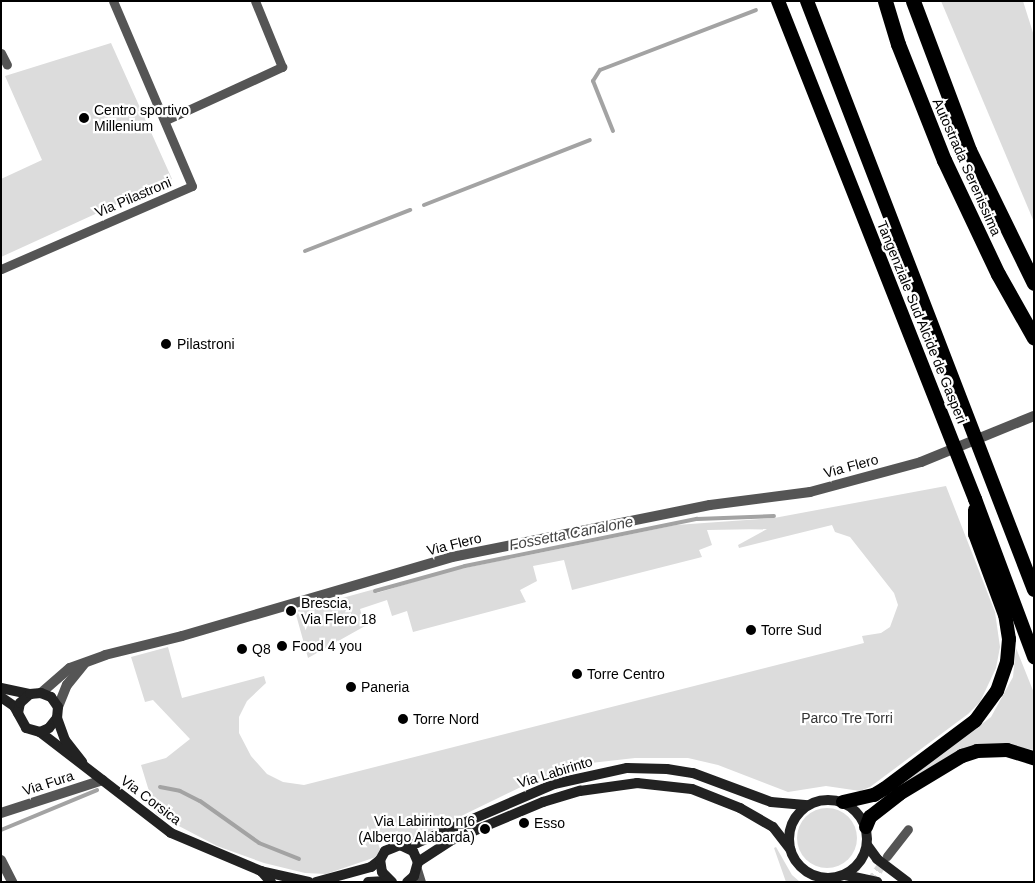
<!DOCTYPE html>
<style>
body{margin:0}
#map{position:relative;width:1035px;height:883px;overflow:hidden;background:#fff;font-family:Helvetica,sans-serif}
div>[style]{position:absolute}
.green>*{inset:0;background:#dcdcdc}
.round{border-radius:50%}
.stream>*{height:4px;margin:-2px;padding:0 2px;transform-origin:2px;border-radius:2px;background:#a3a3a3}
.minor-tunnel>*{height:9px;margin-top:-4.5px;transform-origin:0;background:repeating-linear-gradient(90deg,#d9d9d9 0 9px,transparent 0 13.5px)}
.minor>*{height:9px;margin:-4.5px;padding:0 4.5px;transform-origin:4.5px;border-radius:4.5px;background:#555}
.tertiary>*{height:10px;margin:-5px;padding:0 5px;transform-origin:5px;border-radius:5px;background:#555}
.secondary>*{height:10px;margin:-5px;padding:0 5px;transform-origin:5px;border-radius:5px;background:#222}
.secondary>.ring{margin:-5px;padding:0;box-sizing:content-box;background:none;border:10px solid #222;border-radius:50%}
.trunk>*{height:14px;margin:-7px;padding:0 7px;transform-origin:7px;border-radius:7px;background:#000}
.motorway>*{height:15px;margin:-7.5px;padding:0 7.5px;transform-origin:7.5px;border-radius:7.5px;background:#000}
.dots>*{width:14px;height:14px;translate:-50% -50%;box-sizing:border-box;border:2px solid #fff;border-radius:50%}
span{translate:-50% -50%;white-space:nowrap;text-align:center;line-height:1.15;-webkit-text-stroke:4.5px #fff;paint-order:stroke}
.poi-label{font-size:14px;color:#000}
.left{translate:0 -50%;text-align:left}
.right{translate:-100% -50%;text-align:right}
.street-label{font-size:14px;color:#000}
.park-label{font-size:14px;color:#333}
.water-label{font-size:15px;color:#444;font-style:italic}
.frame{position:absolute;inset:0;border:2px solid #000;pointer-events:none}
</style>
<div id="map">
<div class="green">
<i style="clip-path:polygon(941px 1px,1023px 1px,1034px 36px,1034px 222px)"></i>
<i style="clip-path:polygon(111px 43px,172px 179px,1px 257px,1px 179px,42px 160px,5px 76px)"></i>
<i style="clip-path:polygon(946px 486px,995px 612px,1000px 647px,996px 668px,980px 702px,968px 714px,870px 787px,860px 791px,826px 786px,788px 792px,718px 765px,688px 758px,635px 758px,582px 764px,529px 783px,418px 837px,404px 839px,389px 833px,377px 840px,380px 849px,376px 857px,326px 874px,305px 873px,264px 863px,217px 846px,156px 814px,141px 765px,166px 758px,190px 739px,153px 700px,145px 702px,131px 657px,168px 647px,182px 698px,264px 676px,266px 683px,247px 701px,239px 717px,239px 733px,251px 756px,267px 774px,283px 782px,304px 785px,864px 643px,862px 636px,881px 633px,890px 627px,898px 605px,894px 593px,850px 537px,835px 532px,832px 525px,739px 548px,738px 545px,767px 529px,707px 530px,712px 545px,699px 550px,702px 557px,572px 590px,564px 560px,533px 566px,537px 581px,520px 590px,526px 602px,413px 632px,407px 611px,392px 616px,387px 600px,360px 609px,365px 626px,308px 658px,295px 611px,375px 589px,377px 593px,450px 571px,676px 525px,774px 518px)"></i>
<i style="clip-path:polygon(1016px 648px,1034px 693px,1034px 750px,1004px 744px,908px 783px,906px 781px,991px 717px,1013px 677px)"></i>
<i class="round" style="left:797px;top:808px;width:60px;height:60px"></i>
<i style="clip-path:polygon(776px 847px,792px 875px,800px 882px,786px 882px,774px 848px)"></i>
</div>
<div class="stream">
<i style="left:613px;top:131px;width:54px;rotate:-111.8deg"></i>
<i style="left:593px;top:81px;width:13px;rotate:-58deg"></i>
<i style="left:600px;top:70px;width:167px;rotate:-21deg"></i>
<i style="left:424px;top:205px;width:178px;rotate:-21.4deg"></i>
<i style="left:305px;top:251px;width:113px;rotate:-21.3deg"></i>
<i style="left:375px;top:591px;width:93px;rotate:-15.5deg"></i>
<i style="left:465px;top:566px;width:237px;rotate:-11.5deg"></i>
<i style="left:697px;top:519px;width:77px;rotate:-2.2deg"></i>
<i style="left:160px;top:787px;width:20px;rotate:11deg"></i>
<i style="left:180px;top:791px;width:22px;rotate:27deg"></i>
<i style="left:200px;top:801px;width:72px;rotate:35.4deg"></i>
<i style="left:259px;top:843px;width:43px;rotate:21.8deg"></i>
<i style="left:1px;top:830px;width:104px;rotate:-22.6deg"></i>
</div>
<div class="minor-tunnel">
<i style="left:870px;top:882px;width:30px;rotate:-56deg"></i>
</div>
<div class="minor">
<i style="left:1px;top:53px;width:13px;rotate:63deg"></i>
<i style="left:166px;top:120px;width:128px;rotate:-24.6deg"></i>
<i style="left:282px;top:67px;width:71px;rotate:-112.2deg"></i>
<i style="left:1px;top:269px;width:208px;rotate:-23.5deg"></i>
<i style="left:192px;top:186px;width:201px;rotate:-113.1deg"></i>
<i style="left:887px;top:856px;width:34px;rotate:-52deg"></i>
<i style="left:417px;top:869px;width:14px;rotate:73deg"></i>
</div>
<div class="tertiary">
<i style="left:41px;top:693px;width:38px;rotate:-41deg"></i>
<i style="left:70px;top:668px;width:37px;rotate:-20deg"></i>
<i style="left:105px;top:655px;width:79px;rotate:-13.9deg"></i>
<i style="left:182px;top:636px;width:281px;rotate:-16.3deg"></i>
<i style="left:452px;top:557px;width:263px;rotate:-11.4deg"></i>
<i style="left:710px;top:505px;width:101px;rotate:-7.4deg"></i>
<i style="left:810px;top:492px;width:115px;rotate:-15.1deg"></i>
<i style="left:921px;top:462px;width:122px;rotate:-22.2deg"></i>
<i style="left:58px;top:707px;width:24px;rotate:-68deg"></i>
<i style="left:67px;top:685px;width:27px;rotate:-51deg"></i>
<i style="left:1px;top:813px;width:107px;rotate:-17.9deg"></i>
<i style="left:1px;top:860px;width:25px;rotate:63deg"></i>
</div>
<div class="secondary">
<i style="left:1px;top:688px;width:30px;rotate:12deg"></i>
<i style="left:1px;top:697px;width:16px;rotate:35deg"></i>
<i style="left:14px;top:706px;width:25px;rotate:61deg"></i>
<i style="left:26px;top:728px;width:15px;rotate:16deg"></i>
<i style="left:40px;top:732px;width:165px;rotate:37.6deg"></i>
<i style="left:171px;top:833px;width:98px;rotate:22.9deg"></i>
<i style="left:261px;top:871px;width:49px;rotate:12.9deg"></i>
<i style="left:18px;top:713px;width:10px;rotate:-79deg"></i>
<i style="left:20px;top:703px;width:13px;rotate:-42deg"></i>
<i style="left:30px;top:694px;width:11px;rotate:-5deg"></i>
<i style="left:41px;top:693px;width:11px;rotate:22deg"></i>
<i style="left:51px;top:697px;width:12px;rotate:55deg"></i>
<i style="left:58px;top:707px;width:11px;rotate:95deg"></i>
<i style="left:57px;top:718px;width:13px;rotate:129deg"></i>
<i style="left:49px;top:728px;width:10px;rotate:156deg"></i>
<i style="left:57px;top:718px;width:23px;rotate:70deg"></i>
<i style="left:65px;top:740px;width:28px;rotate:52deg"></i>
<i class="ring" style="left:789px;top:800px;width:68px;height:68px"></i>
<i style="left:867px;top:845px;width:17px;rotate:54deg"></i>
<i style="left:877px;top:859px;width:38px;rotate:37deg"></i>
<i style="left:403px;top:846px;width:14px;rotate:-12deg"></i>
<i style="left:417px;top:843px;width:149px;rotate:-23.3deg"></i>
<i style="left:554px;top:784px;width:75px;rotate:-12.4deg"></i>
<i style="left:627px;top:768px;width:40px;rotate:1.4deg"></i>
<i style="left:667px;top:769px;width:26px;rotate:9deg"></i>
<i style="left:693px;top:773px;width:83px;rotate:20.4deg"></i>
<i style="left:771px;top:802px;width:37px;rotate:5deg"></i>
<i style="left:418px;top:862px;width:38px;rotate:-33deg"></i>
<i style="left:450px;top:841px;width:101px;rotate:-22.8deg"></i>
<i style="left:543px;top:802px;width:39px;rotate:-17deg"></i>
<i style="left:580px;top:791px;width:58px;rotate:-8deg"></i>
<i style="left:637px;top:783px;width:55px;rotate:6.2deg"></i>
<i style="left:692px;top:789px;width:52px;rotate:21.6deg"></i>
<i style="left:740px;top:808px;width:38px;rotate:30deg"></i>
<i style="left:773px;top:827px;width:28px;rotate:52deg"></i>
<i style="left:261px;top:871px;width:15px;rotate:48deg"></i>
<i style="left:845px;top:875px;width:33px;rotate:12deg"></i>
<i style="left:316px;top:882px;width:57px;rotate:-15.3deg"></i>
<i style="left:371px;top:867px;width:11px;rotate:-38deg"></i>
<i style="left:368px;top:882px;width:22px;rotate:-3deg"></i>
<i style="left:392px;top:882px;width:14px;rotate:-135deg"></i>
<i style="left:382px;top:872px;width:12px;rotate:-99deg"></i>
<i style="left:380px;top:860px;width:10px;rotate:-61deg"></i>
<i style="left:385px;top:851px;width:16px;rotate:-22deg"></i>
<i style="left:400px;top:845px;width:14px;rotate:25deg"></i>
<i style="left:413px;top:851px;width:12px;rotate:66deg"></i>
<i style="left:418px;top:862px;width:15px;rotate:106deg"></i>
<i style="left:414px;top:876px;width:9px;rotate:139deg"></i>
</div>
<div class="trunk">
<i style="left:778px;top:1px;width:536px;rotate:68.42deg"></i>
<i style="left:975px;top:499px;width:169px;rotate:69.5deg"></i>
<i style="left:807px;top:1px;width:631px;rotate:68.92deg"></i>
<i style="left:843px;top:802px;width:32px;rotate:-13deg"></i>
<i style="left:874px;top:795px;width:12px;rotate:-31deg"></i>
<i style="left:884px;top:789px;width:114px;rotate:-36.8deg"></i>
<i style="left:975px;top:721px;width:37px;rotate:-54deg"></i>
<i style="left:997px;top:691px;width:31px;rotate:-71deg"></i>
<i style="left:1007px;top:662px;width:23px;rotate:-85deg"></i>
<i style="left:1009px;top:639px;width:24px;rotate:-99deg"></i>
<i style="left:1005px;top:615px;width:86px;rotate:-110.3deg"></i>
<i style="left:975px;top:534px;width:24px;rotate:-90deg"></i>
<i style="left:866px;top:827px;width:11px;rotate:-68deg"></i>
<i style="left:870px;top:817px;width:37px;rotate:-38deg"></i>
<i style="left:899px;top:794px;width:74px;rotate:-31.1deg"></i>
<i style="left:962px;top:756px;width:16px;rotate:-18deg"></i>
<i style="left:977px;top:751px;width:30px;rotate:-2deg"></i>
<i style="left:1007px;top:750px;width:28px;rotate:17deg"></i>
</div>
<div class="motorway">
<i style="left:885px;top:1px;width:45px;rotate:73.2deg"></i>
<i style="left:898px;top:44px;width:125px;rotate:68.4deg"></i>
<i style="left:944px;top:160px;width:126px;rotate:64.7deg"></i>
<i style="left:998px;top:274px;width:73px;rotate:60.6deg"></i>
<i style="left:913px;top:1px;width:159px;rotate:69.4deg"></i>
<i style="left:969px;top:150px;width:148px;rotate:64deg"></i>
</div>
<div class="dots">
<i style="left:84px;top:118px;background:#000"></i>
<i style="left:166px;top:344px;background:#000"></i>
<i style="left:291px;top:611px;background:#000"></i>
<i style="left:751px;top:630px;background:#000"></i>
<i style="left:282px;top:646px;background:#000"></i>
<i style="left:242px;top:649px;background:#000"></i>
<i style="left:577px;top:674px;background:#000"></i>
<i style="left:351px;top:687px;background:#000"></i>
<i style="left:403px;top:719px;background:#000"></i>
<i style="left:524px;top:823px;background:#000"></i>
<i style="left:485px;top:829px;background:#000"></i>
</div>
<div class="poi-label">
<span class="left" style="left:94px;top:118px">Centro sportivo<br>Millenium</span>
<span class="left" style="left:177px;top:344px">Pilastroni</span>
<span class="left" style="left:301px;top:611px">Brescia,<br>Via Flero 18</span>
<span class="left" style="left:761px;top:630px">Torre Sud</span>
<span class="left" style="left:292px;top:646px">Food 4 you</span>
<span class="left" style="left:252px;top:649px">Q8</span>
<span class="left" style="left:587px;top:674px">Torre Centro</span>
<span class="left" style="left:361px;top:687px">Paneria</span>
<span class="left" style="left:413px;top:719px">Torre Nord</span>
<span class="right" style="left:475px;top:829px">Via Labirinto n 6<br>(Albergo Alabarda)</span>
<span class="left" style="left:534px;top:823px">Esso</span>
</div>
<div class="street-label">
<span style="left:967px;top:167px;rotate:66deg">Autostrada Serenissima</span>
<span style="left:133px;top:197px;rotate:-23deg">Via Pilastroni</span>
<span style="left:922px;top:322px;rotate:68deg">Tangenziale Sud Alcide de Gasperi</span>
<span style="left:851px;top:466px;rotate:-15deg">Via Flero</span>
<span style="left:454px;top:544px;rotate:-14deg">Via Flero</span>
<span style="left:555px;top:772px;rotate:-17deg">Via Labirinto</span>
<span style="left:48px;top:783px;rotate:-18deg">Via Fura</span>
<span style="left:151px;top:800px;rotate:37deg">Via Corsica</span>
</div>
<div class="park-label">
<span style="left:847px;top:718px">Parco Tre Torri</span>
</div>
<div class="water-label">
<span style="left:571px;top:533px;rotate:-11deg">Fossetta Canalone</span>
</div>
<div class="frame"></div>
</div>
